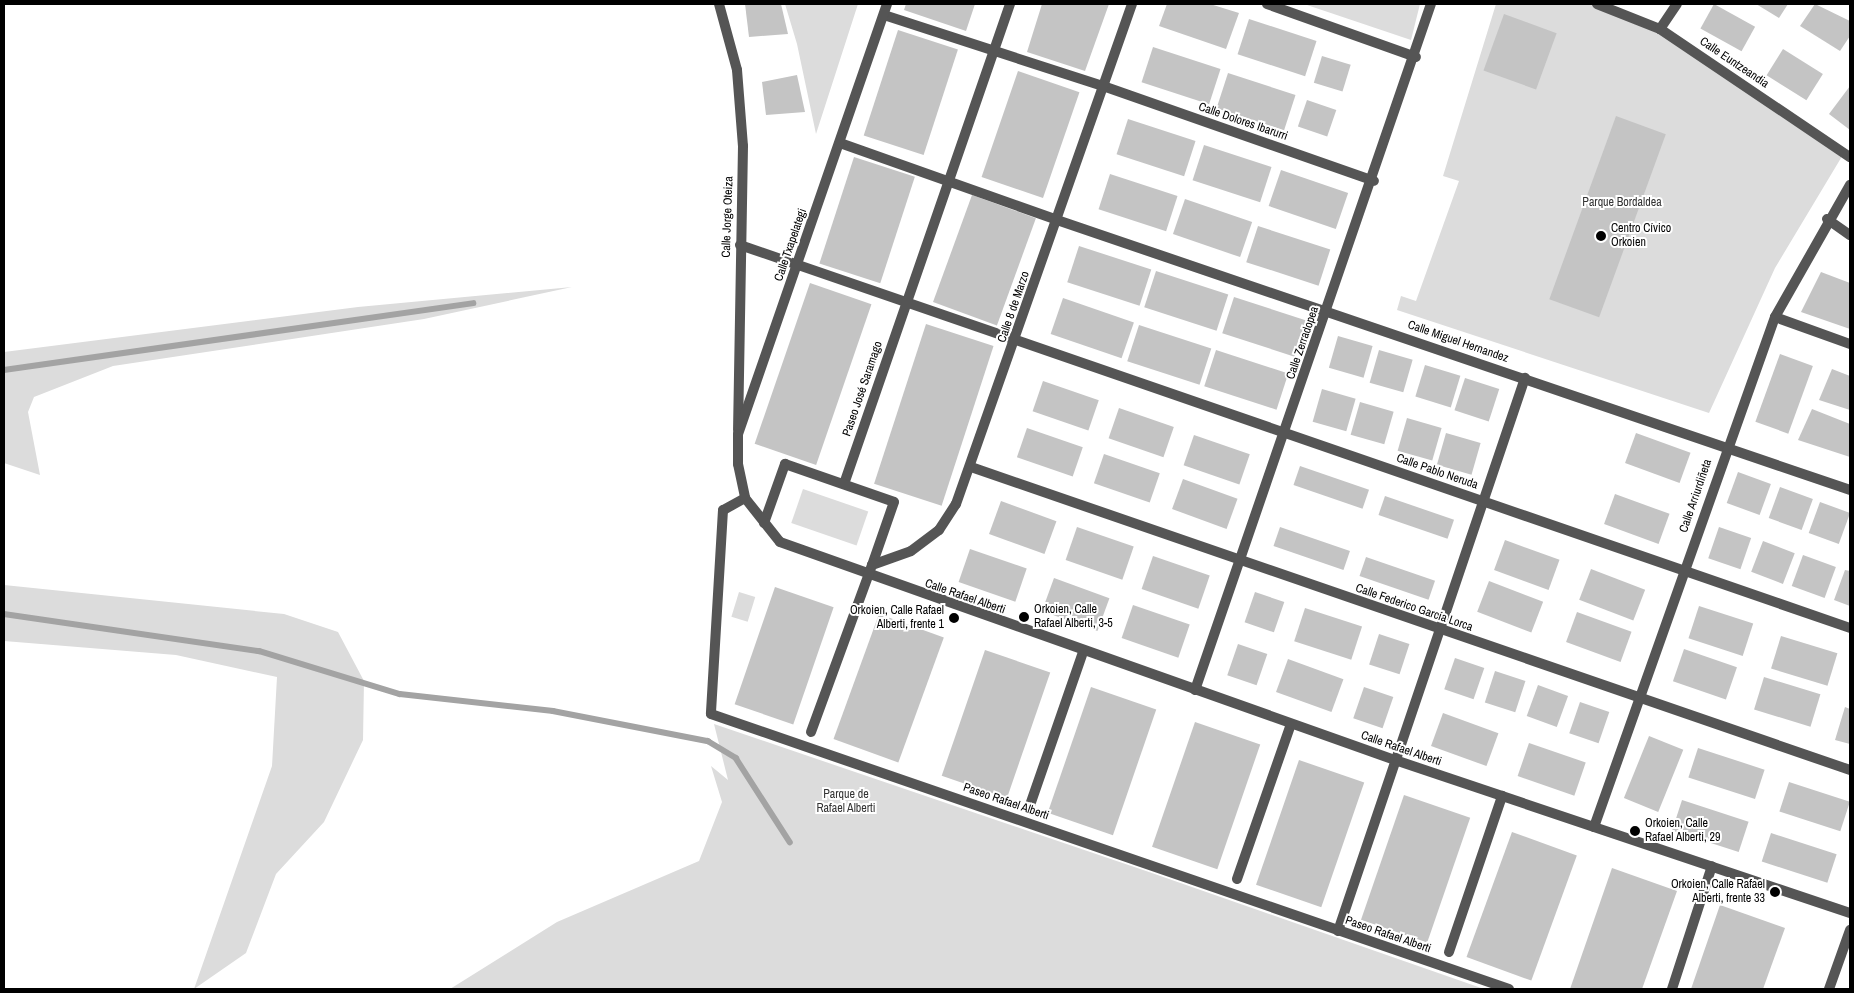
<!DOCTYPE html>
<meta charset="utf-8">
<style>
body{margin:0}
#map{position:relative;width:1854px;height:993px;overflow:hidden;background:#fff;font-family:"Archivo Narrow",sans-serif}
div>[style]{position:absolute}
.green>*{inset:0;background:#dcdcdc;transform-origin:0 0}
.stream>*{height:5.5px;margin:-2.75px;padding:0 2.75px;transform-origin:2.75px;border-radius:2.75px;background:#a3a3a3}
.building>*{inset:0;background:#c4c4c4;transform-origin:0 0}
.pedestrian>*{height:10px;margin:-5px;padding:0 5px;transform-origin:5px;border-radius:5px;background:#555}
.minor>*{height:10px;margin:-5px;padding:0 5px;transform-origin:5px;border-radius:5px;background:#555}
.tertiary>*{height:10px;margin:-5px;padding:0 5px;transform-origin:5px;border-radius:5px;background:#555}
.dots>*{width:14px;height:14px;translate:-50% -50%;box-sizing:border-box;border:2px solid #fff;border-radius:50%}
span{translate:-50% -50%;white-space:nowrap;text-align:center;line-height:1.15;-webkit-text-stroke:4px #fff;paint-order:stroke}
.street-label{font-size:12px;color:#000}
.park-label{font-size:12px;color:#333}
.poi-label{font-size:12px;color:#000}
.left{translate:0 -50%;text-align:left}
.right{translate:-100% -50%;text-align:right}
.frame{position:absolute;inset:0;border:5px solid #000;pointer-events:none}
</style>
<div id="map">
<div class="green">
<i style="clip-path:polygon(785px 4px,858px 4px,816px 134px,797px 44px)"></i>
<i style="clip-path:polygon(1304px 4px,1420px 4px,1411px 40px)"></i>
<i style="clip-path:polygon(1496px 4px,1597px 4px,1660px 29px,1844px 153px,1775px 268px,1709px 413px,1397px 310px,1401px 296px,1416px 301px,1459px 181px,1443px 176px)"></i>
<i style="clip-path:polygon(572px 287px,424px 319px,113px 366px,34px 397px,28px 412px,40px 475px,4px 463px,4px 352px,358px 307px)"></i>
<i style="left:803px;top:489px;width:69px;height:36px;rotate:19deg"></i>
<i style="clip-path:polygon(4px 585px,284px 614px,338px 632px,364px 681px,363px 740px,324px 822px,276px 874px,246px 953px,194px 989px,272px 766px,277px 677px,176px 655px,4px 641px)"></i>
<i style="left:739px;top:592px;width:17px;height:26px;rotate:17deg"></i>
<i style="clip-path:polygon(714px 724px,1149px 872px,1484px 989px,450px 989px,557px 922px,699px 861px,722px 802px,711px 766px,728px 780px)"></i>
</div>
<div class="stream">
<i style="left:4px;top:370px;width:474px;rotate:-8.1deg"></i>
<i style="left:4px;top:614px;width:258px;rotate:8.3deg"></i>
<i style="left:259px;top:651px;width:147px;rotate:17deg"></i>
<i style="left:400px;top:694px;width:154px;rotate:6.3deg"></i>
<i style="left:553px;top:711px;width:158px;rotate:11deg"></i>
<i style="left:708px;top:741px;width:33px;rotate:31deg"></i>
<i style="left:736px;top:758px;width:100px;rotate:57.3deg"></i>
</div>
<div class="building">
<i style="clip-path:polygon(745px 4px,781px 4px,788px 34px,749px 37px)"></i>
<i style="clip-path:polygon(906px 4px,975px 4px,966px 31px,904px 10px)"></i>
<i style="clip-path:polygon(1042px 4px,1109px 4px,1085px 71px,1027px 52px)"></i>
<i style="clip-path:polygon(1167px 4px,1210px 4px,1239px 13px,1226px 49px,1159px 26px)"></i>
<i style="left:1714px;top:4px;width:47px;height:28px;rotate:29deg"></i>
<i style="clip-path:polygon(1756px 4px,1788px 4px,1779px 18px)"></i>
<i style="clip-path:polygon(1815px 4px,1850px 21px,1850px 36px,1840px 51px,1800px 26px)"></i>
<i style="left:1504px;top:14px;width:56px;height:60px;rotate:20deg"></i>
<i style="left:1249px;top:19px;width:71px;height:37px;rotate:18deg"></i>
<i style="left:898px;top:30px;width:63px;height:111px;rotate:18deg"></i>
<i style="left:1153px;top:47px;width:71px;height:37px;rotate:18deg"></i>
<i style="left:1783px;top:49px;width:47px;height:31px;rotate:32deg"></i>
<i style="left:1322px;top:56px;width:30px;height:28px;rotate:17deg"></i>
<i style="left:1018px;top:71px;width:65px;height:112px;rotate:19deg"></i>
<i style="left:1228px;top:73px;width:71px;height:37px;rotate:18deg"></i>
<i style="clip-path:polygon(797px 75px,805px 112px,766px 115px,762px 82px)"></i>
<i style="clip-path:polygon(1850px 86px,1850px 130px,1829px 114px)"></i>
<i style="left:1307px;top:100px;width:31px;height:28px;rotate:19deg"></i>
<i style="left:1616px;top:116px;width:53px;height:195px;rotate:20deg"></i>
<i style="left:1128px;top:119px;width:71px;height:37px;rotate:18deg"></i>
<i style="left:1204px;top:145px;width:71px;height:37px;rotate:18deg"></i>
<i style="left:854px;top:157px;width:64px;height:112px;rotate:18deg"></i>
<i style="left:1281px;top:170px;width:71px;height:38px;rotate:19deg"></i>
<i style="left:1110px;top:174px;width:71px;height:37px;rotate:18deg"></i>
<i style="left:972px;top:195px;width:68px;height:114px;rotate:20deg"></i>
<i style="left:1185px;top:199px;width:71px;height:37px;rotate:19deg"></i>
<i style="left:1258px;top:226px;width:76px;height:38px;rotate:18deg"></i>
<i style="left:1079px;top:246px;width:76px;height:38px;rotate:18deg"></i>
<i style="left:1156px;top:271px;width:76px;height:38px;rotate:18deg"></i>
<i style="clip-path:polygon(1821px 272px,1850px 283px,1850px 329px,1801px 312px)"></i>
<i style="left:810px;top:283px;width:65px;height:170px;rotate:19deg"></i>
<i style="left:1234px;top:297px;width:76px;height:38px;rotate:18deg"></i>
<i style="left:1063px;top:298px;width:75px;height:38px;rotate:19deg"></i>
<i style="left:926px;top:324px;width:71px;height:168px;rotate:18deg"></i>
<i style="left:1139px;top:325px;width:76px;height:38px;rotate:18deg"></i>
<i style="left:1338px;top:336px;width:36px;height:33px;rotate:16deg"></i>
<i style="left:1216px;top:350px;width:76px;height:38px;rotate:18deg"></i>
<i style="left:1379px;top:350px;width:35px;height:34px;rotate:16deg"></i>
<i style="left:1780px;top:354px;width:35px;height:72px;rotate:20deg"></i>
<i style="left:1425px;top:365px;width:37px;height:33px;rotate:17deg"></i>
<i style="clip-path:polygon(1832px 369px,1850px 376px,1850px 410px,1819px 400px)"></i>
<i style="left:1465px;top:378px;width:36px;height:34px;rotate:18deg"></i>
<i style="left:1043px;top:381px;width:59px;height:32px;rotate:19deg"></i>
<i style="left:1322px;top:389px;width:35px;height:34px;rotate:16deg"></i>
<i style="left:1360px;top:402px;width:35px;height:34px;rotate:16deg"></i>
<i style="left:1119px;top:408px;width:58px;height:32px;rotate:19deg"></i>
<i style="clip-path:polygon(1812px 409px,1850px 424px,1850px 457px,1798px 440px)"></i>
<i style="left:1407px;top:418px;width:36px;height:34px;rotate:16deg"></i>
<i style="left:1027px;top:428px;width:59px;height:31px;rotate:19deg"></i>
<i style="left:1446px;top:433px;width:36px;height:33px;rotate:16deg"></i>
<i style="left:1636px;top:433px;width:58px;height:32px;rotate:20deg"></i>
<i style="left:1194px;top:435px;width:59px;height:32px;rotate:19deg"></i>
<i style="left:1104px;top:454px;width:59px;height:31px;rotate:19deg"></i>
<i style="left:1300px;top:466px;width:73px;height:20px;rotate:19deg"></i>
<i style="left:1738px;top:472px;width:35px;height:33px;rotate:20deg"></i>
<i style="left:1183px;top:479px;width:58px;height:32px;rotate:20deg"></i>
<i style="left:1780px;top:487px;width:35px;height:33px;rotate:20deg"></i>
<i style="left:1615px;top:494px;width:58px;height:32px;rotate:20deg"></i>
<i style="left:1385px;top:496px;width:73px;height:20px;rotate:19deg"></i>
<i style="left:1001px;top:501px;width:59px;height:35px;rotate:20deg"></i>
<i style="left:1820px;top:502px;width:32px;height:33px;rotate:20deg"></i>
<i style="left:1077px;top:527px;width:60px;height:35px;rotate:19deg"></i>
<i style="left:1280px;top:527px;width:74px;height:20px;rotate:19deg"></i>
<i style="left:1719px;top:527px;width:34px;height:33px;rotate:19deg"></i>
<i style="left:1505px;top:540px;width:58px;height:32px;rotate:20deg"></i>
<i style="left:1763px;top:541px;width:34px;height:33px;rotate:21deg"></i>
<i style="left:970px;top:549px;width:60px;height:35px;rotate:19deg"></i>
<i style="left:1803px;top:555px;width:35px;height:33px;rotate:20deg"></i>
<i style="left:1153px;top:556px;width:60px;height:35px;rotate:19deg"></i>
<i style="left:1366px;top:557px;width:73px;height:20px;rotate:19deg"></i>
<i style="left:1591px;top:569px;width:58px;height:33px;rotate:21deg"></i>
<i style="clip-path:polygon(1845px 570px,1850px 571px,1850px 606px,1834px 600px)"></i>
<i style="left:1054px;top:578px;width:59px;height:35px;rotate:20deg"></i>
<i style="left:1489px;top:581px;width:58px;height:33px;rotate:21deg"></i>
<i style="left:775px;top:587px;width:62px;height:124px;rotate:19deg"></i>
<i style="left:1255px;top:592px;width:31px;height:32px;rotate:19deg"></i>
<i style="left:1133px;top:605px;width:60px;height:35px;rotate:19deg"></i>
<i style="left:1699px;top:606px;width:57px;height:34px;rotate:18deg"></i>
<i style="left:1305px;top:608px;width:60px;height:35px;rotate:18deg"></i>
<i style="left:1577px;top:612px;width:58px;height:32px;rotate:20deg"></i>
<i style="left:879px;top:614px;width:69px;height:133px;rotate:20deg"></i>
<i style="left:1379px;top:634px;width:32px;height:32px;rotate:18deg"></i>
<i style="left:1781px;top:636px;width:59px;height:34px;rotate:17deg"></i>
<i style="left:1238px;top:644px;width:31px;height:33px;rotate:19deg"></i>
<i style="left:1684px;top:649px;width:56px;height:34px;rotate:19deg"></i>
<i style="left:985px;top:650px;width:69px;height:133px;rotate:19deg"></i>
<i style="left:1455px;top:658px;width:31px;height:33px;rotate:19deg"></i>
<i style="left:1288px;top:659px;width:59px;height:35px;rotate:20deg"></i>
<i style="left:1495px;top:671px;width:32px;height:33px;rotate:18deg"></i>
<i style="left:1764px;top:677px;width:59px;height:34px;rotate:17deg"></i>
<i style="left:1538px;top:685px;width:32px;height:33px;rotate:20deg"></i>
<i style="left:1091px;top:687px;width:69px;height:133px;rotate:19deg"></i>
<i style="left:1364px;top:687px;width:31px;height:33px;rotate:19deg"></i>
<i style="left:1580px;top:702px;width:31px;height:33px;rotate:19deg"></i>
<i style="clip-path:polygon(1845px 707px,1850px 709px,1850px 744px,1835px 740px)"></i>
<i style="left:1443px;top:713px;width:59px;height:35px;rotate:20deg"></i>
<i style="left:1195px;top:722px;width:69px;height:132px;rotate:19deg"></i>
<i style="left:1649px;top:736px;width:37px;height:67px;rotate:22deg"></i>
<i style="left:1529px;top:743px;width:60px;height:35px;rotate:19deg"></i>
<i style="left:1698px;top:748px;width:70px;height:31px;rotate:18deg"></i>
<i style="left:1299px;top:760px;width:69px;height:132px;rotate:19deg"></i>
<i style="left:1789px;top:782px;width:64px;height:31px;rotate:18deg"></i>
<i style="left:1404px;top:795px;width:70px;height:132px;rotate:19deg"></i>
<i style="left:1682px;top:800px;width:70px;height:32px;rotate:18deg"></i>
<i style="left:1512px;top:832px;width:69px;height:133px;rotate:20deg"></i>
<i style="left:1771px;top:833px;width:69px;height:30px;rotate:18deg"></i>
<i style="clip-path:polygon(1612px 868px,1677px 891px,1642px 989px,1570px 989px)"></i>
<i style="clip-path:polygon(1720px 905px,1785px 928px,1763px 989px,1691px 989px)"></i>
</div>
<div class="pedestrian">
<i style="left:884px;top:15px;width:230px;rotate:18deg"></i>
<i style="left:840px;top:143px;width:230px;rotate:19.5deg"></i>
<i style="left:740px;top:245px;width:292px;rotate:19deg"></i>
<i style="left:844px;top:484px;width:508px;rotate:-70.92deg"></i>
<i style="left:745px;top:498px;width:25px;rotate:151deg"></i>
<i style="left:723px;top:510px;width:204px;rotate:93.4deg"></i>
<i style="left:711px;top:714px;width:844px;rotate:19.01deg"></i>
<i style="left:764px;top:523px;width:63px;rotate:-70.4deg"></i>
<i style="left:785px;top:464px;width:115px;rotate:19.2deg"></i>
<i style="left:894px;top:502px;width:67px;rotate:109.2deg"></i>
<i style="left:1338px;top:931px;width:584px;rotate:-71.32deg"></i>
<i style="left:1829px;top:989px;width:63px;rotate:-70.4deg"></i>
</div>
<div class="minor">
<i style="left:719px;top:4px;width:68px;rotate:74.7deg"></i>
<i style="left:737px;top:70px;width:76px;rotate:85.5deg"></i>
<i style="left:743px;top:146px;width:284px;rotate:91deg"></i>
<i style="left:1267px;top:4px;width:158px;rotate:19.6deg"></i>
<i style="left:1660px;top:29px;width:30px;rotate:-56deg"></i>
<i style="left:1103px;top:86px;width:287px;rotate:19.3deg"></i>
<i style="left:1827px;top:219px;width:28px;rotate:35deg"></i>
<i style="left:1057px;top:220px;width:838px;rotate:18.8deg"></i>
<i style="left:1775px;top:317px;width:80px;rotate:19.8deg"></i>
<i style="left:1016px;top:340px;width:882px;rotate:19.05deg"></i>
<i style="left:971px;top:467px;width:930px;rotate:19.02deg"></i>
<i style="left:1195px;top:690px;width:725px;rotate:-71.02deg"></i>
<i style="left:811px;top:732px;width:166px;rotate:-69.9deg"></i>
<i style="left:1029px;top:808px;width:165px;rotate:-70.9deg"></i>
<i style="left:1594px;top:827px;width:541px;rotate:-70.46deg"></i>
<i style="left:1775px;top:317px;width:152px;rotate:-60.4deg"></i>
<i style="left:1237px;top:879px;width:164px;rotate:-70.8deg"></i>
<i style="left:1449px;top:952px;width:165px;rotate:-71.2deg"></i>
<i style="left:1672px;top:989px;width:129px;rotate:-72deg"></i>
</div>
<div class="tertiary">
<i style="left:887px;top:4px;width:455px;rotate:109.1deg"></i>
<i style="left:738px;top:434px;width:30px;rotate:90deg"></i>
<i style="left:738px;top:464px;width:35px;rotate:78deg"></i>
<i style="left:745px;top:498px;width:56px;rotate:51.5deg"></i>
<i style="left:780px;top:542px;width:652px;rotate:19.52deg"></i>
<i style="left:1395px;top:760px;width:480px;rotate:18.6deg"></i>
<i style="left:1597px;top:4px;width:68px;rotate:21.6deg"></i>
<i style="left:1660px;top:29px;width:229px;rotate:34deg"></i>
<i style="left:868px;top:576px;width:12px;rotate:-70deg"></i>
<i style="left:872px;top:565px;width:41px;rotate:-19.7deg"></i>
<i style="left:911px;top:551px;width:35px;rotate:-37deg"></i>
<i style="left:939px;top:530px;width:31px;rotate:-57deg"></i>
<i style="left:956px;top:504px;width:530px;rotate:-70.61deg"></i>
</div>
<div class="dots">
<i style="left:1601px;top:236px;background:#000"></i>
<i style="left:1024px;top:617px;background:#000"></i>
<i style="left:954px;top:618px;background:#000"></i>
<i style="left:1635px;top:831px;background:#000"></i>
<i style="left:1775px;top:892px;background:#000"></i>
</div>
<div class="street-label">
<span style="left:1734px;top:63px;rotate:34deg">Calle Euntzeandia</span>
<span style="left:1243px;top:122px;rotate:19deg">Calle Dolores Ibarurri</span>
<span style="left:728px;top:217px;rotate:-88deg">Calle Jorge Oteiza</span>
<span style="left:791px;top:245px;rotate:-71deg">Calle Txapelategi</span>
<span style="left:1014px;top:307px;rotate:-71deg">Calle 8 de Marzo</span>
<span style="left:1458px;top:342px;rotate:19deg">Calle Miguel Hernandez</span>
<span style="left:1303px;top:343px;rotate:-71deg">Calle Zerradopea</span>
<span style="left:863px;top:389px;rotate:-71deg">Paseo José Saramago</span>
<span style="left:1437px;top:472px;rotate:19deg">Calle Pablo Neruda</span>
<span style="left:1696px;top:496px;rotate:-71deg">Calle Arriurdiñeta</span>
<span style="left:965px;top:597px;rotate:19deg">Calle Rafael Alberti</span>
<span style="left:1414px;top:608px;rotate:19deg">Calle Federico García Lorca</span>
<span style="left:1401px;top:749px;rotate:19deg">Calle Rafael Alberti</span>
<span style="left:1006px;top:802px;rotate:19deg">Paseo Rafael Alberti</span>
<span style="left:1388px;top:935px;rotate:19deg">Paseo Rafael Alberti</span>
</div>
<div class="park-label">
<span style="left:1622px;top:203px">Parque Bordaldea</span>
<span style="left:846px;top:802px">Parque de<br>Rafael Alberti</span>
</div>
<div class="poi-label">
<span class="left" style="left:1611px;top:236px">Centro Cívico<br>Orkoien</span>
<span class="left" style="left:1034px;top:617px">Orkoien, Calle<br>Rafael Alberti, 3-5</span>
<span class="right" style="left:944px;top:618px">Orkoien, Calle Rafael<br>Alberti, frente 1</span>
<span class="left" style="left:1645px;top:831px">Orkoien, Calle<br>Rafael Alberti, 29</span>
<span class="right" style="left:1765px;top:892px">Orkoien, Calle Rafael<br>Alberti, frente 33</span>
</div>
<div class="frame"></div>
</div>
